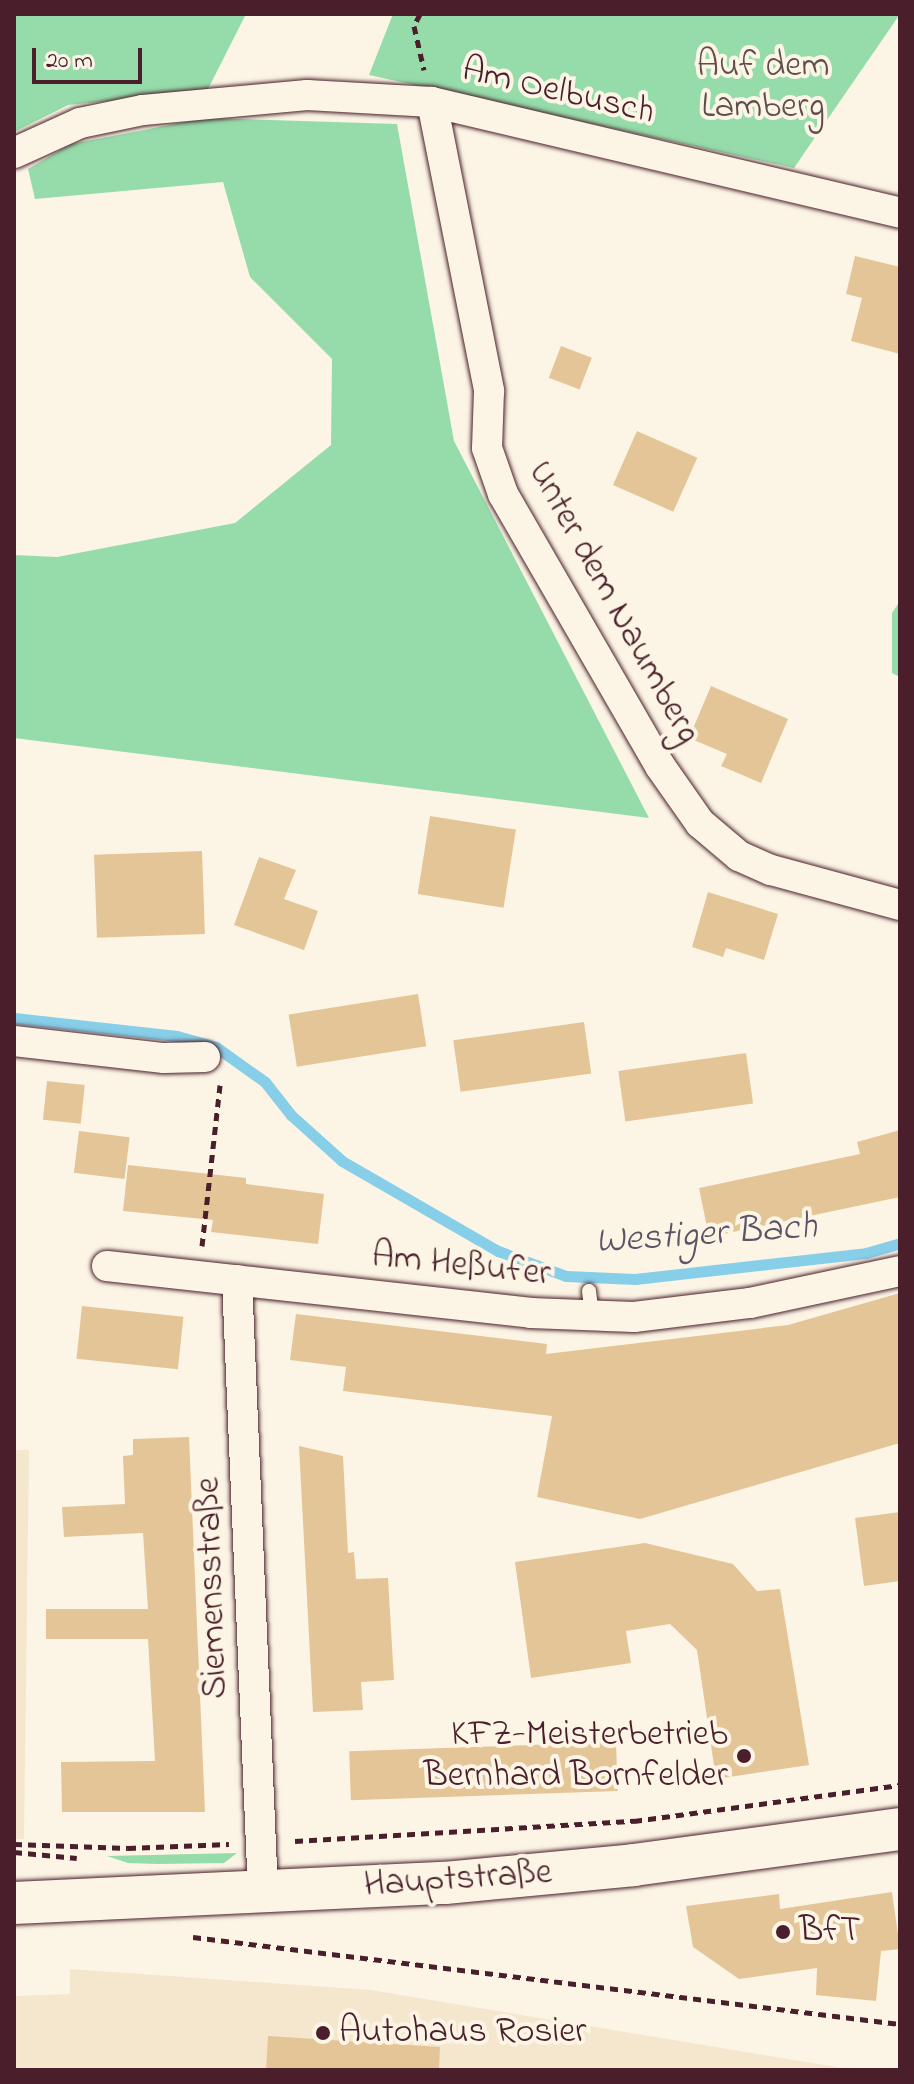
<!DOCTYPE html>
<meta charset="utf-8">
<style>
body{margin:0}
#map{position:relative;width:914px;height:2084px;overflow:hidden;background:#fcf5e5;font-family:"Indie Flower",sans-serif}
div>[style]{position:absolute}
.built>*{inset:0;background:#f5e7ce}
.green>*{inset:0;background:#96dcaa}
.stream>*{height:11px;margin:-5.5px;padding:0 5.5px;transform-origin:5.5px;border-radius:5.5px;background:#87cee8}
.building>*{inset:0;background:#e4c597;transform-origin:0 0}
.path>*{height:5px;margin-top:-2.5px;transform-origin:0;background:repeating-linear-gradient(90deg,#4a1f2b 0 8px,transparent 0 14px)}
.roads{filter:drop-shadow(0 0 2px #4a1f2b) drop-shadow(0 0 2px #4a1f2b)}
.lane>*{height:14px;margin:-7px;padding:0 7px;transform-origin:7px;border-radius:7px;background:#fcf5e5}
.street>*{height:30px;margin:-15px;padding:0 15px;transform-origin:15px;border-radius:15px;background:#fcf5e5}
.secondary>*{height:42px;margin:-21px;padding:0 21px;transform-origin:21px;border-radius:21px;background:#fcf5e5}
.dots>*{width:22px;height:22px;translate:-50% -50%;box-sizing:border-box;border:4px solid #fcf5e5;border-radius:50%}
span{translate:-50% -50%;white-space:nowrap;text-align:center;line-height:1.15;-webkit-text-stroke:8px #fcf5e5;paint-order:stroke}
.park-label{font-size:36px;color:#5d4e4b}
.street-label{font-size:36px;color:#4a1f2b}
.poi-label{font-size:36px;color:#4a1f2b}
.right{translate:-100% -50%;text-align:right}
.left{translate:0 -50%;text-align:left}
.water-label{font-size:38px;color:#5c5464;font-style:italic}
.frame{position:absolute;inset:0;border:16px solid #4a1f2b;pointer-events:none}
.scale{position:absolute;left:32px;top:48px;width:110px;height:36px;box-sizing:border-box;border:4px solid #4a1f2b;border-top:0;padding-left:10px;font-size:24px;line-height:28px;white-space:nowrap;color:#4a1f2b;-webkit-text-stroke:6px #fcf5e5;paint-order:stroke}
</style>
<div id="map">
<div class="built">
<i style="clip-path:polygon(14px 1450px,29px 1450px,24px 1839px,14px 1839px)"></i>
<i style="clip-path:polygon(70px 1969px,371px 1990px,855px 2070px,14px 2070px,14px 1996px,70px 1994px)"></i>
</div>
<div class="green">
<i style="clip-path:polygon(14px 14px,246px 14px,207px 91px,68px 105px,14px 132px)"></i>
<i style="clip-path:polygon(393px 14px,900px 14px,794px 168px,369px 75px)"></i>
<i style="clip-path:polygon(206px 118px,397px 124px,454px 441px,649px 818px,14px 738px,14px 555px,57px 557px,235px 523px,331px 445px,332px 359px,250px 277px,223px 182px,35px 199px,28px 169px,71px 144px)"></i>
<i style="clip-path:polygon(900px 601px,900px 677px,892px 673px,892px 613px)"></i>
<i style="clip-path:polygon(237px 1853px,224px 1863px,158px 1864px,128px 1863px,107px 1856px)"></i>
</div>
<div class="stream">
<i style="left:14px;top:1018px;width:164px;rotate:6.3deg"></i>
<i style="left:177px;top:1036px;width:41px;rotate:15.8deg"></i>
<i style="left:216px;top:1047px;width:60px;rotate:35.5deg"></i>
<i style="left:265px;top:1082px;width:42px;rotate:51.8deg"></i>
<i style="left:291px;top:1115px;width:69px;rotate:42deg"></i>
<i style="left:342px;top:1161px;width:180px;rotate:30deg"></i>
<i style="left:498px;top:1251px;width:72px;rotate:20.2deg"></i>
<i style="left:566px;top:1276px;width:69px;rotate:2.5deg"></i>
<i style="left:635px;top:1279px;width:232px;rotate:-6.4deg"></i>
<i style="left:866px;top:1253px;width:35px;rotate:-16deg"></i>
</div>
<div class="building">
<i style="clip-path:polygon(855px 256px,900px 267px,900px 354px,851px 341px,862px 298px,846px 294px)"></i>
<i style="left:561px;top:346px;width:33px;height:34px;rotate:21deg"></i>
<i style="left:637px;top:431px;width:66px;height:59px;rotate:24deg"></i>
<i style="clip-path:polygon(711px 686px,788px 719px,761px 783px,721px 766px,727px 754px,689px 738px)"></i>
<i style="left:430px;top:816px;width:87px;height:79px;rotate:9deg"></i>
<i style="left:202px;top:851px;width:83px;height:108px;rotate:88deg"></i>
<i style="clip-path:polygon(259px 857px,296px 870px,284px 899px,318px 911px,304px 950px,234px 925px)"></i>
<i style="clip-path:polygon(708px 892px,778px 914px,764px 960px,726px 948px,723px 957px,692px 947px)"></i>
<i style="left:418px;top:994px;width:53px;height:131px;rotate:81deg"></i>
<i style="left:584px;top:1022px;width:52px;height:132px;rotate:82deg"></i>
<i style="left:746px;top:1053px;width:51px;height:129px;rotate:82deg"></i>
<i style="left:47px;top:1081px;width:38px;height:39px;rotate:6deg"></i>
<i style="clip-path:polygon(900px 1130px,900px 1197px,709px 1237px,699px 1188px,860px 1154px,857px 1142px)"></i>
<i style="left:79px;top:1131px;width:51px;height:42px;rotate:7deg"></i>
<i style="clip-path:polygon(128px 1165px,246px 1178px,246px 1184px,324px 1194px,318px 1244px,211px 1232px,213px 1220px,123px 1211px)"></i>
<i style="clip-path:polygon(900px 1293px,900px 1443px,640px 1519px,537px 1497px,552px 1416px,343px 1391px,346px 1367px,290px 1360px,296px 1314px,547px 1344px,546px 1354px,788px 1325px)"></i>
<i style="left:82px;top:1306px;width:102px;height:53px;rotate:6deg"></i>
<i style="clip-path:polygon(189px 1437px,205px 1812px,62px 1812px,61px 1762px,155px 1761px,148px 1639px,46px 1639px,46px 1609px,148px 1609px,143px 1533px,64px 1537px,62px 1507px,125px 1504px,123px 1456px,133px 1455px,133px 1439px)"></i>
<i style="clip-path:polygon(299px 1446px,343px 1456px,348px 1553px,354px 1552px,356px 1579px,388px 1578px,394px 1680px,361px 1682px,363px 1710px,313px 1712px)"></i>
<i style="clip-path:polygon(900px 1512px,900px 1581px,864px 1586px,855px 1518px)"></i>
<i style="clip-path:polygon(645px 1543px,733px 1564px,757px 1591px,780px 1589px,809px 1765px,716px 1779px,697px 1650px,670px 1624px,626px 1631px,631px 1663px,531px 1678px,515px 1562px)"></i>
<i style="left:616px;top:1742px;width:49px;height:267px;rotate:88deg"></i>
<i style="clip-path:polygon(892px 1892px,900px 1949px,881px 1951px,876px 2001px,816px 1995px,817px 1968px,739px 1979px,693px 1947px,686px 1906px,779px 1894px,780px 1909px)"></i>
<i style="clip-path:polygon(268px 2036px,440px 2047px,439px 2070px,266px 2070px)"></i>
</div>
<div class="path">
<i style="left:420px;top:14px;width:13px;rotate:117deg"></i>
<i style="left:414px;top:26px;width:45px;rotate:77.2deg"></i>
<i style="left:202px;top:1246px;width:162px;rotate:-83.6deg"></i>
<i style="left:295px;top:1841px;width:340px;rotate:-3.4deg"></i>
<i style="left:634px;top:1821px;width:268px;rotate:-7.7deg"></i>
<i style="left:14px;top:1844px;width:114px;rotate:2deg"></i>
<i style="left:128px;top:1848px;width:101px;rotate:-2.3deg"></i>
<i style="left:14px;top:1852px;width:63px;rotate:5.4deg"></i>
<i style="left:193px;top:1937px;width:712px;rotate:7.02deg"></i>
</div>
<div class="roads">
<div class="lane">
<i style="left:589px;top:1291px;width:25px;rotate:83deg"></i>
</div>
<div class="street">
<i style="left:432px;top:102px;width:295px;rotate:78.8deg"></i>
<i style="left:489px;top:391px;width:57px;rotate:92deg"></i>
<i style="left:487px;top:448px;width:49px;rotate:70.8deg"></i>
<i style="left:503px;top:494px;width:314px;rotate:60deg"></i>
<i style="left:660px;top:766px;width:70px;rotate:54.9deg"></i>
<i style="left:700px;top:823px;width:51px;rotate:40.2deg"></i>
<i style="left:739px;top:856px;width:35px;rotate:24deg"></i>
<i style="left:771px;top:870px;width:134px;rotate:15.2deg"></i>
<i style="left:14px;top:153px;width:72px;rotate:-24.4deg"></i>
<i style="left:80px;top:123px;width:64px;rotate:-11.7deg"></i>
<i style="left:143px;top:110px;width:165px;rotate:-5.2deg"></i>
<i style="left:307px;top:95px;width:125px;rotate:3.2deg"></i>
<i style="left:432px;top:102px;width:481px;rotate:13.3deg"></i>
<i style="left:14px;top:1041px;width:151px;rotate:6.5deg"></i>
<i style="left:164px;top:1058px;width:41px;rotate:-1.4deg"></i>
<i style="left:107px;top:1266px;width:427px;rotate:6.3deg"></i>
<i style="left:531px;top:1313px;width:103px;rotate:2.2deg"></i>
<i style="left:634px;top:1317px;width:117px;rotate:-6.9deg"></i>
<i style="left:750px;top:1303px;width:153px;rotate:-12deg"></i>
<i style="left:237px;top:1280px;width:614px;rotate:87.57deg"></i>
</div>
<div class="secondary">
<i style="left:14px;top:1903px;width:431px;rotate:-2.7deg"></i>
<i style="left:445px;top:1883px;width:190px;rotate:-5.4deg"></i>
<i style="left:634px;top:1865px;width:268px;rotate:-7.7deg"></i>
</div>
</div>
<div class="dots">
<i style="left:744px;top:1756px;background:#4a1f2b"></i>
<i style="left:783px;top:1932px;background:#4a1f2b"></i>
<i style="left:323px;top:2033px;background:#4a1f2b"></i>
</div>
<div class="park-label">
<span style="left:763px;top:87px">Auf dem<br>Lamberg</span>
</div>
<div class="street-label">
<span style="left:558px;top:92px;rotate:13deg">Am Oelbusch</span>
<span style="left:613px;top:603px;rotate:61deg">Unter dem Naumberg</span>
<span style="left:461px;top:1266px;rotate:6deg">Am Heßufer</span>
<span style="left:213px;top:1588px;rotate:-92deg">Siemensstraße</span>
<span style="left:458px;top:1880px;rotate:-4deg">Hauptstraße</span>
</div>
<div class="poi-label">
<span class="right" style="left:728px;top:1756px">KFZ-Meisterbetrieb<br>Bernhard Bornfelder</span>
<span class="left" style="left:799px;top:1932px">BfT</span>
<span class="left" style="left:339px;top:2033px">Autohaus Rosier</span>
</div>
<div class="water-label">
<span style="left:706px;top:1236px;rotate:-4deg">Westiger Bach</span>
</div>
<div class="frame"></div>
<div class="scale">20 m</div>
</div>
